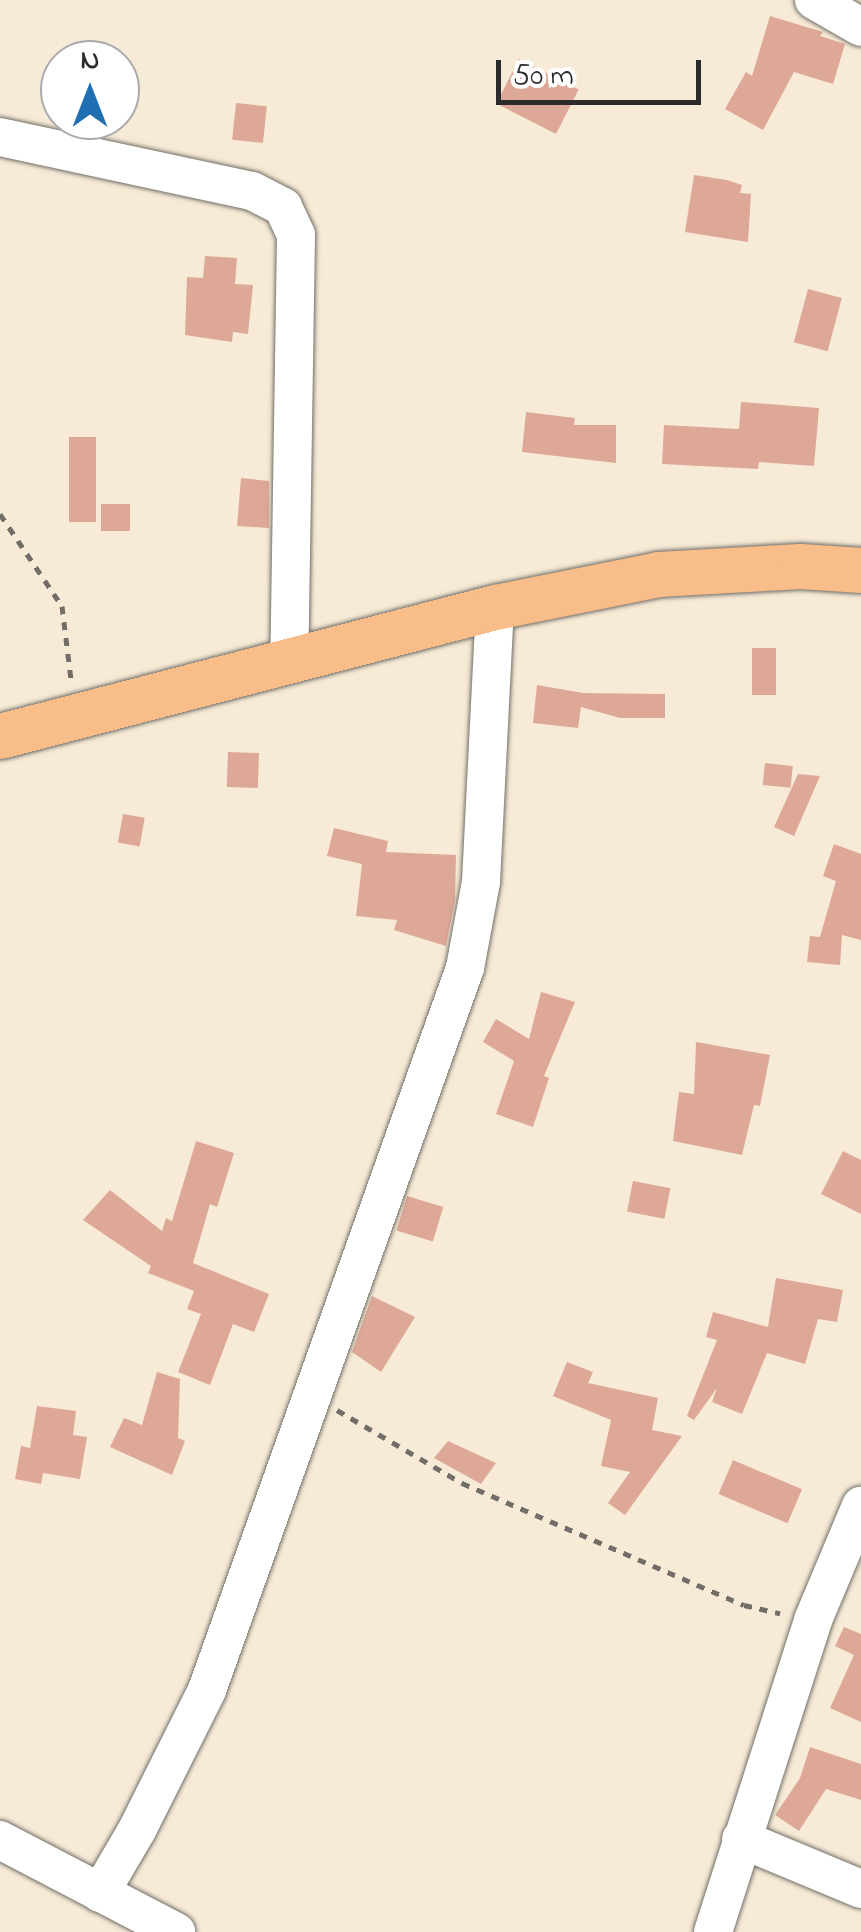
<!DOCTYPE html>
<style>
body{margin:0}
#map{position:relative;width:861px;height:1932px;overflow:hidden;background:#f7ebd7;font-family:"Indie Flower",sans-serif}
div>[style]{position:absolute}
.building>*{inset:0;background:#dda897;transform-origin:0 0}
.path>*{height:5px;margin-top:-2.5px;transform-origin:0;background:repeating-linear-gradient(90deg,#726e67 0 8px,transparent 0 16px)}
.roads{filter:drop-shadow(0 0 2px #726e67) drop-shadow(0 0 2px #726e67)}
.minor>*{height:38px;margin:-19px;padding:0 19px;transform-origin:19px;border-radius:19px;background:#fff}
.major>*{height:45px;margin:-22.5px;padding:0 22.5px;transform-origin:22.5px;border-radius:22.5px;background:#f8bd89}
span{translate:-50% -50%;white-space:nowrap;text-align:center;line-height:1.15;-webkit-text-stroke:9px #fff;paint-order:stroke}
.north{position:absolute;left:40px;top:40px;width:100px;height:100px;box-sizing:border-box;background:#fff;border:2px solid #aaa;border-radius:50%;rotate:0deg;font-size:28px;font-weight:700;line-height:40px;text-align:center;color:#2b2b2b}
.north::after{content:'';display:block;margin:auto;width:35px;height:45px;background:#1f6fb2;clip-path:polygon(50% 0,100% 100%,50% 72%,0 100%)}
.scale{position:absolute;left:496px;top:60px;width:205px;height:45px;box-sizing:border-box;border:5px solid #2b2b2b;border-top:0;padding-left:12px;font-size:30px;line-height:35px;white-space:nowrap;color:#2b2b2b;-webkit-text-stroke:8px #fff;paint-order:stroke}
</style>
<div id="map">
<div class="building">
<i style="clip-path:polygon(770px 16px,823px 32px,820px 36px,845px 44px,833px 84px,794px 72px,763px 130px,725px 109px,746px 72px,752px 76px)"></i>
<i style="left:519px;top:59px;width:67px;height:50px;rotate:27deg"></i>
<i style="left:236px;top:103px;width:31px;height:37px;rotate:6deg"></i>
<i style="clip-path:polygon(694px 175px,727px 180px,742px 185px,740px 193px,751px 194px,748px 242px,685px 232px)"></i>
<i style="clip-path:polygon(205px 256px,237px 258px,235px 284px,253px 285px,248px 334px,233px 332px,232px 342px,185px 335px,187px 277px,203px 278px)"></i>
<i style="left:808px;top:289px;width:35px;height:55px;rotate:15deg"></i>
<i style="clip-path:polygon(741px 402px,819px 408px,814px 466px,759px 462px,758px 469px,662px 464px,664px 425px,739px 429px)"></i>
<i style="clip-path:polygon(526px 412px,575px 418px,574px 425px,616px 425px,616px 463px,522px 452px)"></i>
<i style="left:69px;top:437px;width:27px;height:85px"></i>
<i style="clip-path:polygon(241px 478px,269px 481px,269px 528px,237px 526px)"></i>
<i style="left:101px;top:504px;width:29px;height:27px"></i>
<i style="left:752px;top:648px;width:24px;height:47px"></i>
<i style="clip-path:polygon(537px 685px,583px 693px,665px 694px,665px 718px,620px 718px,581px 707px,578px 728px,533px 723px)"></i>
<i style="left:228px;top:752px;width:31px;height:35px;rotate:2deg"></i>
<i style="left:765px;top:763px;width:28px;height:22px;rotate:6deg"></i>
<i style="clip-path:polygon(798px 774px,820px 776px,794px 836px,774px 827px)"></i>
<i style="left:123px;top:814px;width:22px;height:29px;rotate:10deg"></i>
<i style="clip-path:polygon(334px 828px,388px 841px,386px 852px,456px 855px,455px 900px,446px 946px,394px 930px,397px 920px,356px 916px,362px 864px,327px 856px)"></i>
<i style="clip-path:polygon(834px 844px,861px 854px,861px 940px,842px 935px,840px 965px,807px 962px,810px 936px,820px 937px,836px 881px,823px 876px)"></i>
<i style="clip-path:polygon(541px 992px,575px 1002px,544px 1076px,549px 1078px,533px 1127px,496px 1114px,514px 1061px,483px 1042px,496px 1019px,529px 1039px)"></i>
<i style="clip-path:polygon(696px 1042px,770px 1055px,760px 1106px,754px 1105px,742px 1155px,673px 1141px,679px 1092px,694px 1094px)"></i>
<i style="clip-path:polygon(196px 1141px,234px 1153px,217px 1207px,210px 1204px,193px 1263px,269px 1294px,254px 1332px,233px 1324px,210px 1385px,178px 1372px,201px 1314px,187px 1309px,194px 1291px,148px 1273px,151px 1266px,83px 1220px,110px 1190px,162px 1231px,166px 1218px,172px 1221px)"></i>
<i style="clip-path:polygon(843px 1151px,861px 1160px,861px 1214px,821px 1194px)"></i>
<i style="left:633px;top:1181px;width:38px;height:31px;rotate:11deg"></i>
<i style="left:407px;top:1196px;width:38px;height:36px;rotate:17deg"></i>
<i style="clip-path:polygon(776px 1278px,843px 1290px,837px 1322px,818px 1319px,805px 1364px,767px 1353px,742px 1414px,712px 1402px,717px 1388px,694px 1420px,687px 1416px,717px 1340px,706px 1337px,713px 1312px,768px 1327px)"></i>
<i style="clip-path:polygon(372px 1296px,415px 1317px,381px 1372px,352px 1352px)"></i>
<i style="clip-path:polygon(567px 1362px,593px 1372px,588px 1383px,658px 1398px,652px 1430px,682px 1436px,625px 1515px,608px 1503px,630px 1472px,601px 1466px,611px 1420px,553px 1396px)"></i>
<i style="clip-path:polygon(157px 1372px,180px 1379px,178px 1438px,185px 1441px,172px 1475px,110px 1447px,124px 1418px,142px 1425px)"></i>
<i style="clip-path:polygon(37px 1406px,76px 1411px,73px 1435px,87px 1437px,80px 1479px,43px 1473px,41px 1484px,15px 1479px,21px 1446px,30px 1448px)"></i>
<i style="clip-path:polygon(448px 1441px,496px 1463px,481px 1484px,434px 1458px)"></i>
<i style="left:733px;top:1460px;width:75px;height:37px;rotate:23deg"></i>
<i style="clip-path:polygon(844px 1627px,861px 1634px,861px 1722px,830px 1708px,854px 1655px,835px 1646px)"></i>
<i style="clip-path:polygon(810px 1747px,861px 1764px,861px 1800px,826px 1789px,799px 1831px,775px 1815px,800px 1778px)"></i>
</div>
<div class="path">
<i style="left:0;top:514px;width:111px;rotate:56deg"></i>
<i style="left:62px;top:606px;width:74px;rotate:83deg"></i>
<i style="left:337px;top:1410px;width:145px;rotate:30.3deg"></i>
<i style="left:462px;top:1483px;width:307px;rotate:23.4deg"></i>
<i style="left:744px;top:1605px;width:37px;rotate:13deg"></i>
</div>
<div class="roads">
<div class="minor">
<i style="left:814px;top:0;width:54px;rotate:29.9deg"></i>
<i style="left:0;top:137px;width:258px;rotate:12.1deg"></i>
<i style="left:252px;top:191px;width:35px;rotate:27deg"></i>
<i style="left:283px;top:207px;width:31px;rotate:65deg"></i>
<i style="left:296px;top:235px;width:425px;rotate:90.9deg"></i>
<i style="left:741px;top:1839px;width:130px;rotate:22.6deg"></i>
<i style="left:0;top:1840px;width:199px;rotate:27.6deg"></i>
<i style="left:100px;top:1893px;width:73px;rotate:-59.6deg"></i>
<i style="left:137px;top:1830px;width:157px;rotate:-63.4deg"></i>
<i style="left:207px;top:1690px;width:767px;rotate:-70.34deg"></i>
<i style="left:465px;top:968px;width:87px;rotate:-79.5deg"></i>
<i style="left:481px;top:882px;width:275px;rotate:-87.1deg"></i>
<i style="left:713px;top:1932px;width:328px;rotate:-72.2deg"></i>
<i style="left:813px;top:1620px;width:124px;rotate:-67.2deg"></i>
</div>
<div class="major">
<i style="left:0;top:736px;width:512px;rotate:-14.61deg"></i>
<i style="left:495px;top:607px;width:166px;rotate:-11.4deg"></i>
<i style="left:658px;top:574px;width:142px;rotate:-3.2deg"></i>
<i style="left:800px;top:566px;width:61px;rotate:3.8deg"></i>
</div>
</div>
<div class="north">N</div>
<div class="scale">50 m</div>
</div>
